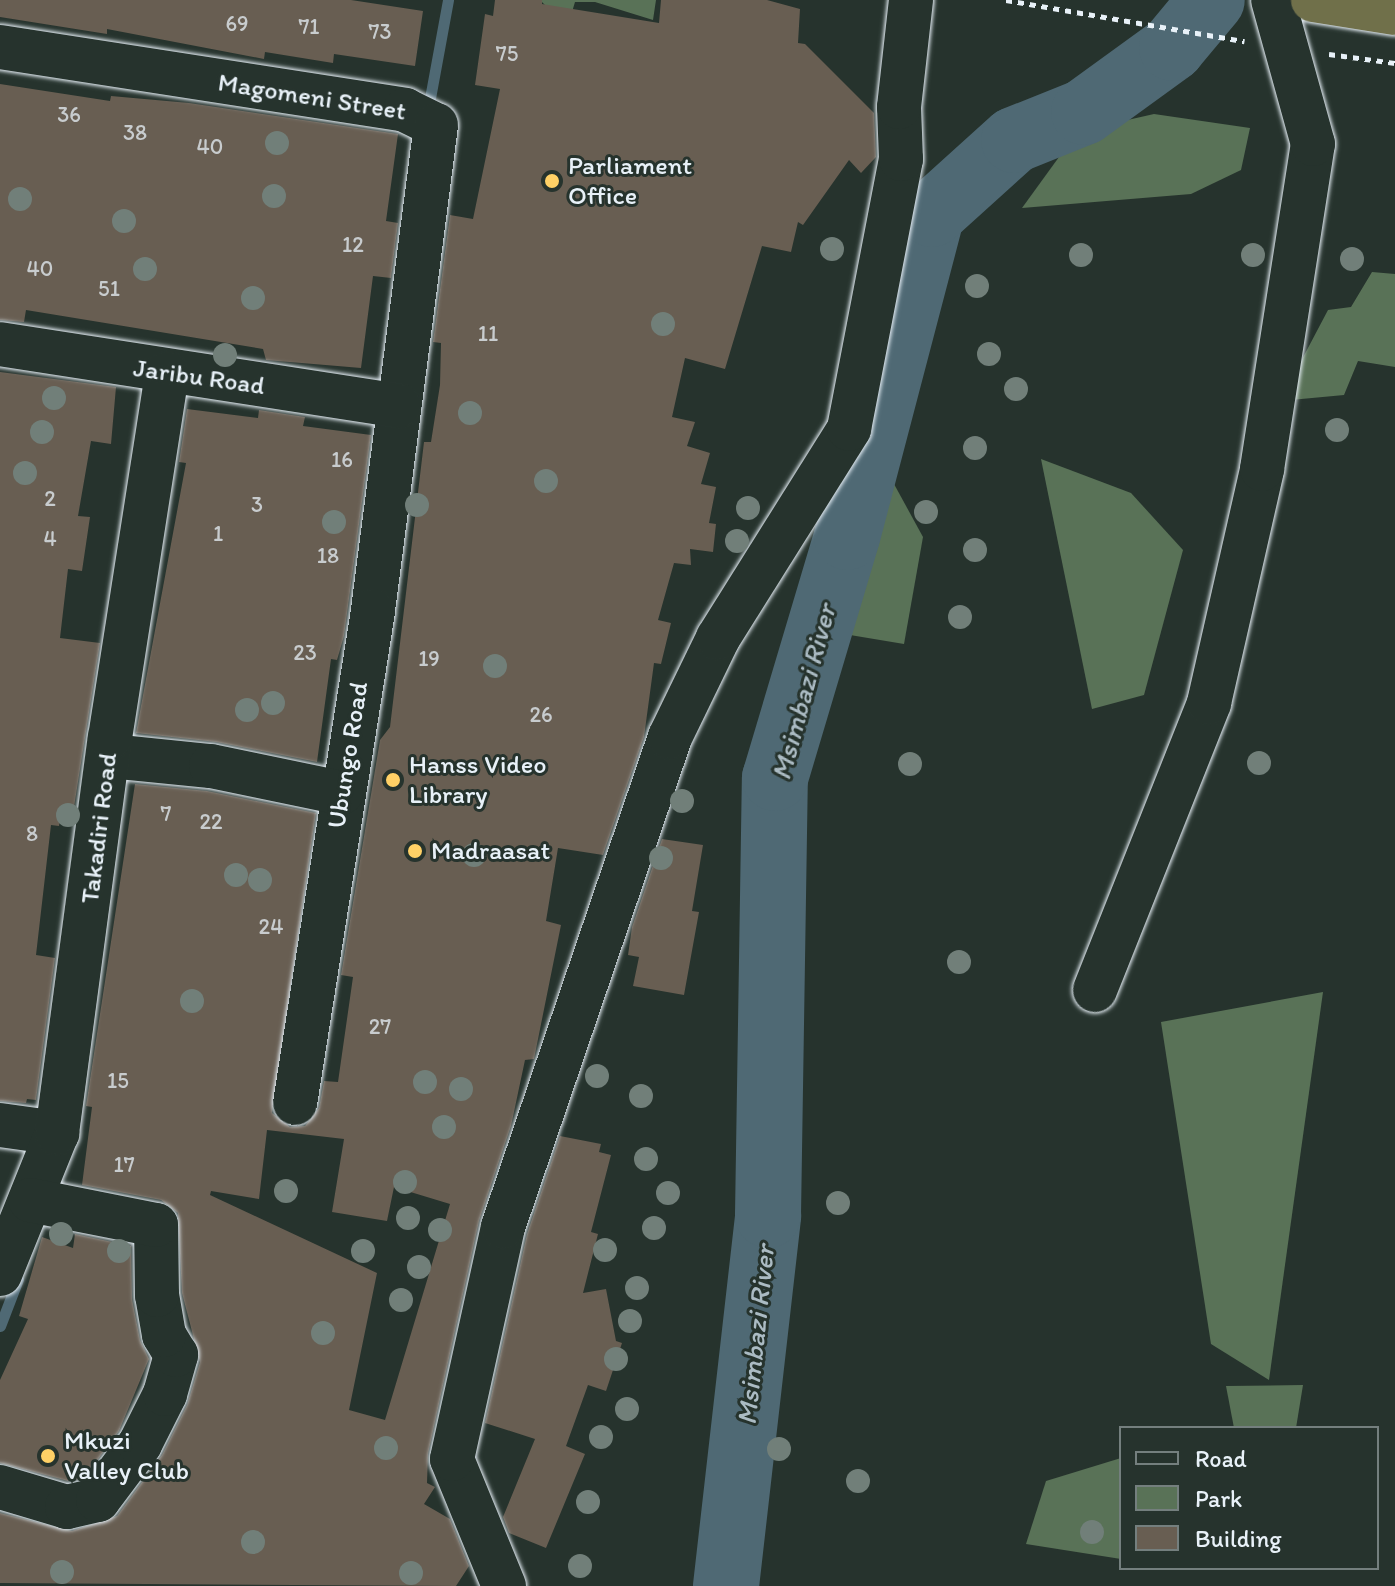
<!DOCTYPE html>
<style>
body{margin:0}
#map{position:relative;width:1395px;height:1586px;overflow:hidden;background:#26332d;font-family:Itim,sans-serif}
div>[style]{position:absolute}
.green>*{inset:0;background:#597257}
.stream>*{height:11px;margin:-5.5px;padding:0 5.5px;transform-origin:5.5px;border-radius:5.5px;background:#4f6974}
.river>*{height:66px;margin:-33px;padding:0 33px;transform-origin:33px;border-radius:33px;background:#4f6974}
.building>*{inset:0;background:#685e52}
.path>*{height:5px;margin-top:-2.5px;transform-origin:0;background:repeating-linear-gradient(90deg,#e8f1f8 0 6px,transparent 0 12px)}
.roads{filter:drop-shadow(0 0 2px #e8f1f8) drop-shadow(0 0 2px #e8f1f8)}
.street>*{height:44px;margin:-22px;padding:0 22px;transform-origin:22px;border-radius:22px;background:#26332d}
.highway>*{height:44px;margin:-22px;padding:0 22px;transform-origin:22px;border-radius:22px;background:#70704a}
.trees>*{width:24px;height:24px;margin:-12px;border-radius:50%;background:#717f79}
.dots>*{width:22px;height:22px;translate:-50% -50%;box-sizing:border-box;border:4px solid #26332d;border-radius:50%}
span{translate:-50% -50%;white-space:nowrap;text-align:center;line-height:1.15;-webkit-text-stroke:6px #26332d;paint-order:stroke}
.number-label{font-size:22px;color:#c8ccce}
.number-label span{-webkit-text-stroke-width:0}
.street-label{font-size:26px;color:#e8f1f8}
.poi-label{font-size:26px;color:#e8f1f8}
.left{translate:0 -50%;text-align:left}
.water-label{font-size:28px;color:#abbbc3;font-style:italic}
.legend{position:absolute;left:1119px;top:1426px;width:260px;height:144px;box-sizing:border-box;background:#26332d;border:2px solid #747f7e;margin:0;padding:10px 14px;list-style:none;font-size:24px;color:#e8f1f8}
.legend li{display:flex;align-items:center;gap:16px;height:40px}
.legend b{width:40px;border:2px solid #747f7e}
</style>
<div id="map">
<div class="green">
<i style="clip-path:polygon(540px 0,656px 0,653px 20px,595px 2px,575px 2px,572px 12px,547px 7px)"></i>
<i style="clip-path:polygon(1154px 114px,1250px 128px,1241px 170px,1191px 194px,1022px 208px,1059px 157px,1101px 126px)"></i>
<i style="clip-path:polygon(1372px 272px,1395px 274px,1395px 367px,1358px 361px,1344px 395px,1280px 401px,1328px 310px,1351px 307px)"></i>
<i style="clip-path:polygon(1041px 459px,1131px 493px,1183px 550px,1144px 695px,1092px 709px)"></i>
<i style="clip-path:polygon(894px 484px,923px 537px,904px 644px,850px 635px)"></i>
<i style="clip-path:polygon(1323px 992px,1269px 1380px,1211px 1344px,1161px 1022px)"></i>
<i style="clip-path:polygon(1303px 1385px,1296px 1428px,1234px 1428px,1226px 1386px)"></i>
<i style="clip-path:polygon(1121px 1458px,1121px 1559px,1026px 1544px,1046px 1481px)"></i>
</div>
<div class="stream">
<i style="left:428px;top:109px;width:111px;rotate:-79.6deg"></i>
<i style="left:0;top:1326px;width:50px;rotate:-69deg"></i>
</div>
<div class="river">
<i style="left:726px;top:1586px;width:373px;rotate:-83.5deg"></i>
<i style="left:768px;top:1215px;width:437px;rotate:-89.1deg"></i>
<i style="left:775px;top:778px;width:252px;rotate:-73.4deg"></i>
<i style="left:847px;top:537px;width:334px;rotate:-75.3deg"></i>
<i style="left:932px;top:214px;width:110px;rotate:-42.1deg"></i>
<i style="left:1014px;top:140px;width:75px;rotate:-21.8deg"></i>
<i style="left:1084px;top:112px;width:109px;rotate:-36deg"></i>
<i style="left:1172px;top:48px;width:62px;rotate:-50.2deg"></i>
</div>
<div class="building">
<i style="clip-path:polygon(0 0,351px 0,423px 11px,415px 66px,334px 54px,333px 63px,265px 52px,264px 59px,107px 29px,107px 34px,0 17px)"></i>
<i style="clip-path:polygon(evenodd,495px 0,542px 0,542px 4px,659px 23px,661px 0,767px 0,800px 9px,798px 43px,805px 44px,874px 113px,876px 157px,861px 173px,849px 160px,803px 225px,798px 222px,791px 252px,762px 246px,725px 369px,685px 358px,672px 417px,695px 422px,687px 446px,710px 453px,701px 484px,716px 487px,709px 523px,716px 524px,713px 552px,690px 549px,691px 565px,674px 563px,658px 620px,671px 623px,661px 664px,654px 663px,644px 737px,603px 855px,558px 848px,546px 921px,561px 925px,534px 1059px,525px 1060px,511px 1126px,479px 1221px,428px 1454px,427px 1483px,435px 1487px,424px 1504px,450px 1519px,469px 1566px,456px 1586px,0 1583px,0 1513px,72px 1531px,117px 1516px,162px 1455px,187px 1405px,200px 1362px,182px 1293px,178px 1213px,161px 1200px,82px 1185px,92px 1107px,86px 1106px,135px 784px,207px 791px,316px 813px,272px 1113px,290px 1127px,305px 1126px,319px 1108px,324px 1081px,338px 1082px,353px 977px,341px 975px,380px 740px,390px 727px,424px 442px,431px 442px,440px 385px,441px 343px,433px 342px,450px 215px,473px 219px,500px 89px,475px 85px,485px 14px,493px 16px,495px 0,267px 1130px,344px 1139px,332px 1212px,387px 1221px,394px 1187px,450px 1204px,385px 1420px,349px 1410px,377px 1273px,210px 1195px,211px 1191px,259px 1199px,267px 1130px)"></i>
<i style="clip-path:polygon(0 84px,110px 101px,111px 96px,189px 103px,398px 134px,386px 221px,398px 223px,391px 278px,373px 276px,361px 368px,266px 360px,263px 349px,26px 310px,24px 322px,0 320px)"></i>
<i style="clip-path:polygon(0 372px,116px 387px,111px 444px,91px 441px,78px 516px,90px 517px,82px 571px,68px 569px,60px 638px,100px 643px,74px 807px,62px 806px,59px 826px,51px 825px,36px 955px,55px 958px,36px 1100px,27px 1099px,26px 1103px,0 1101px)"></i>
<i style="clip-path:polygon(187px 409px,258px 418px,259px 410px,305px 417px,303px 426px,371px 435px,344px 636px,337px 660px,331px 659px,317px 762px,216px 742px,136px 733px,186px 463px,179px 462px)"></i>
<i style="clip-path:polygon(662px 839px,703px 845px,692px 911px,699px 912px,684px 995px,633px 986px,639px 957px,628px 955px,632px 927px)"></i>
<i style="clip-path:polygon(560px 1136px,601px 1144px,599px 1152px,611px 1155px,591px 1232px,598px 1234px,583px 1293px,606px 1289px,616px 1341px,622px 1343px,606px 1391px,588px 1385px,566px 1446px,585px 1454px,546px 1548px,509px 1533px,503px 1517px,535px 1439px,485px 1423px,527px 1234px)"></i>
<i style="clip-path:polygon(75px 1234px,131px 1246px,132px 1299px,140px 1340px,149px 1359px,119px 1431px,84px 1478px,68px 1481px,0 1463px,0 1380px,28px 1319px,19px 1316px,42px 1237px,73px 1248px)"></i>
</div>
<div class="path">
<i style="left:1006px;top:0;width:242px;rotate:9.8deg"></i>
<i style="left:1329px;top:54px;width:67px;rotate:7.8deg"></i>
</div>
<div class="roads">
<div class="street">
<i style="left:0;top:47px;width:410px;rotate:8.8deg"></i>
<i style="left:405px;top:110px;width:34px;rotate:26deg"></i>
<i style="left:436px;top:125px;width:490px;rotate:97.4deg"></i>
<i style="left:373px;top:611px;width:498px;rotate:99deg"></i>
<i style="left:0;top:344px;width:404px;rotate:8.8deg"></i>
<i style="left:110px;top:756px;width:101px;rotate:5.7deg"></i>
<i style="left:211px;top:766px;width:133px;rotate:11.7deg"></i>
<i style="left:1095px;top:990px;width:309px;rotate:-68.3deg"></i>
<i style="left:1209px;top:703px;width:240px;rotate:-77.2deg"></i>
<i style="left:1262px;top:469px;width:329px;rotate:-81.1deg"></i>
<i style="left:1313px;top:144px;width:149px;rotate:-105.5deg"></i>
<i style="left:0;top:1125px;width:58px;rotate:8deg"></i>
<i style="left:0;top:1274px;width:152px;rotate:-68deg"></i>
<i style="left:57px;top:1133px;width:399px;rotate:-82.4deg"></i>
<i style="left:110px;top:738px;width:369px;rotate:-81.1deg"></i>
<i style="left:0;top:1487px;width:70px;rotate:16.6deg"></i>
<i style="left:67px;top:1507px;width:32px;rotate:-13deg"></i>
<i style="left:98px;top:1500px;width:70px;rotate:-53.1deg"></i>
<i style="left:140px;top:1444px;width:56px;rotate:-63.4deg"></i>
<i style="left:165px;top:1394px;width:41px;rotate:-74.2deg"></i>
<i style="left:176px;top:1355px;width:23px;rotate:-121deg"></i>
<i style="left:164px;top:1335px;width:41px;rotate:-99.9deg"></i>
<i style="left:157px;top:1295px;width:70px;rotate:-90.8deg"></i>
<i style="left:156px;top:1225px;width:128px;rotate:-168.8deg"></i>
<i style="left:504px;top:1586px;width:137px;rotate:-112.3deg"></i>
<i style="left:452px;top:1459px;width:238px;rotate:-77.6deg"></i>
<i style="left:503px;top:1227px;width:518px;rotate:-71.18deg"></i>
<i style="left:670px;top:737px;width:110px;rotate:-64.1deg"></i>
<i style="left:718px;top:638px;width:247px;rotate:-57.9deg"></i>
<i style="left:849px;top:429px;width:275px;rotate:-79.1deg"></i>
<i style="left:901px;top:159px;width:52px;rotate:-92.2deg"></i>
<i style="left:899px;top:107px;width:108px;rotate:-83.6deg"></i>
</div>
<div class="highway">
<i style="left:1313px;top:0;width:83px;rotate:9deg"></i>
</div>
</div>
<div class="trees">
<i style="left:277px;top:143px"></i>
<i style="left:274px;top:196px"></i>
<i style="left:20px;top:199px"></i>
<i style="left:124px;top:221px"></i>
<i style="left:832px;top:249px"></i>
<i style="left:1081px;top:255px"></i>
<i style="left:1253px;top:255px"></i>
<i style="left:1352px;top:259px"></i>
<i style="left:145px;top:269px"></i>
<i style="left:977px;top:286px"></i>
<i style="left:253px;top:298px"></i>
<i style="left:663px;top:324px"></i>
<i style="left:989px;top:354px"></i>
<i style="left:225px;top:355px"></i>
<i style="left:1016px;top:389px"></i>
<i style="left:54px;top:398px"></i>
<i style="left:470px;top:413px"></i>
<i style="left:1337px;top:430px"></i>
<i style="left:42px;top:432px"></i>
<i style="left:975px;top:448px"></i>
<i style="left:25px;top:473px"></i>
<i style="left:546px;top:481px"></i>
<i style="left:417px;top:505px"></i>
<i style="left:748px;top:508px"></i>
<i style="left:926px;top:512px"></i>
<i style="left:334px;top:522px"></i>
<i style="left:737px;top:541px"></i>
<i style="left:975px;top:550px"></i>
<i style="left:960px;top:617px"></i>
<i style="left:495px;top:666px"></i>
<i style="left:273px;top:703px"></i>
<i style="left:247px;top:710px"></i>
<i style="left:1259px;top:763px"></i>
<i style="left:910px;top:764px"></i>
<i style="left:682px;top:801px"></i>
<i style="left:68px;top:815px"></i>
<i style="left:474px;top:855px"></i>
<i style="left:661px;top:858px"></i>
<i style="left:236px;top:875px"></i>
<i style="left:260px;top:880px"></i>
<i style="left:959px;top:962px"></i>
<i style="left:192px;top:1001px"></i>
<i style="left:597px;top:1076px"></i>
<i style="left:425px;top:1082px"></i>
<i style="left:461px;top:1089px"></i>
<i style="left:641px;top:1096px"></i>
<i style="left:444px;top:1127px"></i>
<i style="left:646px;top:1159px"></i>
<i style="left:405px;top:1182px"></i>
<i style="left:286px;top:1191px"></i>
<i style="left:668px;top:1193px"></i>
<i style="left:838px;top:1203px"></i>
<i style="left:408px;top:1218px"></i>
<i style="left:654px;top:1228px"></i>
<i style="left:440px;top:1230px"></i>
<i style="left:61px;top:1234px"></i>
<i style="left:605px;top:1250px"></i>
<i style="left:119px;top:1251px"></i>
<i style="left:363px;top:1251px"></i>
<i style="left:419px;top:1267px"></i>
<i style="left:637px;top:1288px"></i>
<i style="left:401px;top:1300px"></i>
<i style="left:630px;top:1321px"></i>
<i style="left:323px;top:1333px"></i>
<i style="left:616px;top:1359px"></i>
<i style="left:627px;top:1409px"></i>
<i style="left:601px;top:1437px"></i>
<i style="left:386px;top:1448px"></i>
<i style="left:779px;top:1449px"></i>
<i style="left:858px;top:1481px"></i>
<i style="left:588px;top:1502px"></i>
<i style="left:1092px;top:1532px"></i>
<i style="left:253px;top:1542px"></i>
<i style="left:580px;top:1566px"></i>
<i style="left:62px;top:1572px"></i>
<i style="left:411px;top:1573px"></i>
</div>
<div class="dots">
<i style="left:552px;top:181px;background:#ffd166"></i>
<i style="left:393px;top:780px;background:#ffd166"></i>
<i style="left:415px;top:851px;background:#ffd166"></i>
<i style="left:48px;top:1456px;background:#ffd166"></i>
</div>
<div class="number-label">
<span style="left:237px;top:24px">69</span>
<span style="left:309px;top:27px">71</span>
<span style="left:380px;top:32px">73</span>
<span style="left:507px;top:54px">75</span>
<span style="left:69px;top:115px">36</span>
<span style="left:135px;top:133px">38</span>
<span style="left:210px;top:147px">40</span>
<span style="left:353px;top:245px">12</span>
<span style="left:40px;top:269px">40</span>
<span style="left:109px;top:289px">51</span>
<span style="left:488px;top:334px">11</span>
<span style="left:342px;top:460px">16</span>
<span style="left:50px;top:499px">2</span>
<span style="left:257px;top:505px">3</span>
<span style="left:218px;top:534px">1</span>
<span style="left:50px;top:539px">4</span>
<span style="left:328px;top:556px">18</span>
<span style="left:305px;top:653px">23</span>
<span style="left:429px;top:659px">19</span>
<span style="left:541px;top:715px">26</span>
<span style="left:166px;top:814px">7</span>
<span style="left:211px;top:822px">22</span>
<span style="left:32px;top:834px">8</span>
<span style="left:271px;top:927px">24</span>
<span style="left:380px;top:1027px">27</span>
<span style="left:118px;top:1081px">15</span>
<span style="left:124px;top:1165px">17</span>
</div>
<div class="street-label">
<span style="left:312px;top:97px;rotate:9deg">Magomeni Street</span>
<span style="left:199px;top:377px;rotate:8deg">Jaribu Road</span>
<span style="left:348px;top:755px;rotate:-81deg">Ubungo Road</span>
<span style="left:99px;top:828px;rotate:-83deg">Takadiri Road</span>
</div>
<div class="poi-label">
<span class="left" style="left:568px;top:181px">Parliament<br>Office</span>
<span class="left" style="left:409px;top:780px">Hanss Video<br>Library</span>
<span class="left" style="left:431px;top:851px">Madraasat</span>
<span class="left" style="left:64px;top:1456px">Mkuzi<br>Valley Club</span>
</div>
<div class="water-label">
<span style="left:803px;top:692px;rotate:-75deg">Msimbazi River</span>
<span style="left:755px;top:1335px;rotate:-84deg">Msimbazi River</span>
</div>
<ul class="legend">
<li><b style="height:10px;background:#26332d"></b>Road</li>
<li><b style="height:22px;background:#597257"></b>Park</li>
<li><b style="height:22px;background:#685e52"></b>Building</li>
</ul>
</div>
